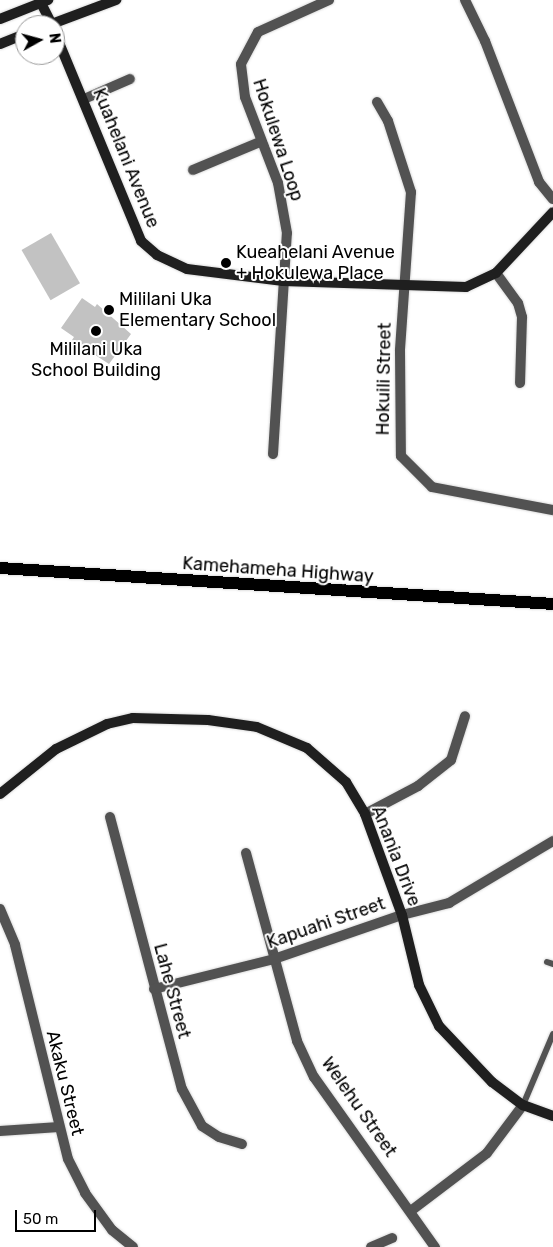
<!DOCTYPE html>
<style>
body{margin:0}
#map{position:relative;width:553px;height:1247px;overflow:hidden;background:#fff;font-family:Rubik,sans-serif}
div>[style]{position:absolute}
.building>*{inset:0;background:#c2c2c2;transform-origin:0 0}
.roads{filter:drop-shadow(0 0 1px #dbdbdb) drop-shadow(0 0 1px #dbdbdb)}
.lane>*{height:6px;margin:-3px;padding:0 3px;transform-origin:3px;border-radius:3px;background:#525252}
.street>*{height:10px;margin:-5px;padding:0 5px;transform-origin:5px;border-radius:5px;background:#525252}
.secondary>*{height:10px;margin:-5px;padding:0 5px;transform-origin:5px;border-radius:5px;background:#1f1f1f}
.primary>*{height:12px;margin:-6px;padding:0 6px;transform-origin:6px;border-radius:6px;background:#000}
.dots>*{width:14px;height:14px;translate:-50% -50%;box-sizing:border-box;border:2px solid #fff;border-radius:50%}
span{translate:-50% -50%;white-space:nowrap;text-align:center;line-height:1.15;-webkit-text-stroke:4px #fff;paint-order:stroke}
.street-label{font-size:18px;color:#000}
.poi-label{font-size:18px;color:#000}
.left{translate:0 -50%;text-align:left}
.north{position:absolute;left:15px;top:15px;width:50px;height:50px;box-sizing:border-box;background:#fff;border:1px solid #999;border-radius:50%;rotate:83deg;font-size:14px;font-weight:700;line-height:20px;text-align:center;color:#000}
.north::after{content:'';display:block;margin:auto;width:18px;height:22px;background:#000;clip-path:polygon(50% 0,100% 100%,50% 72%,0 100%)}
.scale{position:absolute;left:15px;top:1210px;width:81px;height:22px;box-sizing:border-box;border:2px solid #000;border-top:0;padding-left:6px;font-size:15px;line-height:18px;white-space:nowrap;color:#000;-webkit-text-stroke:4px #fff;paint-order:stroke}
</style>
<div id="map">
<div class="building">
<i style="left:51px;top:233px;width:58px;height:34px;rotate:60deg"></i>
<i style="clip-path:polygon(82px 298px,95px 307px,97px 304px,131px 334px,109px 364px,72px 340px,74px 337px,61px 328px)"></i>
</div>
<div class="roads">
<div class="lane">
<i style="left:547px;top:962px;width:6px;rotate:18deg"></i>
<i style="left:523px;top:1105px;width:77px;rotate:-67.1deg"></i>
</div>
<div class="street">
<i style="left:465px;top:0;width:46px;rotate:64deg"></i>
<i style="left:485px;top:41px;width:151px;rotate:69deg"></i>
<i style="left:539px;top:182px;width:22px;rotate:51deg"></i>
<i style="left:84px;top:99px;width:50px;rotate:-23.5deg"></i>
<i style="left:377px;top:102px;width:22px;rotate:60deg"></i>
<i style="left:388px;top:121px;width:75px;rotate:72.1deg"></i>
<i style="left:411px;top:192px;width:159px;rotate:94deg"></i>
<i style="left:400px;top:351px;width:105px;rotate:89.5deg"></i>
<i style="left:401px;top:456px;width:44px;rotate:45deg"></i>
<i style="left:432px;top:487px;width:123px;rotate:10.8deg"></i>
<i style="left:193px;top:170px;width:73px;rotate:-22.7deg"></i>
<i style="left:496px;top:273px;width:37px;rotate:54deg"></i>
<i style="left:518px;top:303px;width:15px;rotate:74deg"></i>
<i style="left:522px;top:317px;width:66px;rotate:91.7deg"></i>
<i style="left:273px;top:454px;width:221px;rotate:-86.4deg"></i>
<i style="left:287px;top:233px;width:51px;rotate:-100.2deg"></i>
<i style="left:278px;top:183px;width:92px;rotate:-111deg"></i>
<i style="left:245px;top:97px;width:33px;rotate:-97deg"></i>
<i style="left:241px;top:64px;width:36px;rotate:-62deg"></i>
<i style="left:258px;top:32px;width:78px;rotate:-24.3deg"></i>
<i style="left:365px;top:814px;width:60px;rotate:-27.8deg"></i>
<i style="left:418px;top:786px;width:42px;rotate:-38.2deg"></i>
<i style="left:451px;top:760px;width:46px;rotate:-72.3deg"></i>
<i style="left:110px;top:817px;width:281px;rotate:75.2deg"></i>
<i style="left:182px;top:1089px;width:42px;rotate:61.6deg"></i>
<i style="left:202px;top:1126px;width:20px;rotate:33deg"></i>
<i style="left:219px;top:1137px;width:24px;rotate:17deg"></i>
<i style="left:246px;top:853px;width:195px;rotate:74.8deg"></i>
<i style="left:297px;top:1041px;width:40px;rotate:65deg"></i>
<i style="left:314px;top:1077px;width:209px;rotate:54.6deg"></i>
<i style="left:0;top:909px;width:39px;rotate:67deg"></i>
<i style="left:15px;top:945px;width:220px;rotate:76.1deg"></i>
<i style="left:68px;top:1159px;width:38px;rotate:63deg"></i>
<i style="left:85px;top:1193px;width:46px;rotate:53.9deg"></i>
<i style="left:112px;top:1230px;width:27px;rotate:39deg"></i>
<i style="left:154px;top:989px;width:124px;rotate:-14deg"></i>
<i style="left:274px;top:959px;width:135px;rotate:-19deg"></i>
<i style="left:402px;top:915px;width:49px;rotate:-14.3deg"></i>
<i style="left:449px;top:903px;width:121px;rotate:-30.8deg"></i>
<i style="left:0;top:1131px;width:59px;rotate:-3.9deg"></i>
<i style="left:412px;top:1210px;width:94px;rotate:-37.2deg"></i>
<i style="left:487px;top:1153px;width:60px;rotate:-53.1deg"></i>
<i style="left:371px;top:1247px;width:23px;rotate:-23deg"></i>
</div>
<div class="secondary">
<i style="left:41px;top:3px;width:25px;rotate:63deg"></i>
<i style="left:0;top:19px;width:52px;rotate:-21.6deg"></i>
<i style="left:49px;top:25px;width:72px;rotate:-20.5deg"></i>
<i style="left:55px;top:33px;width:225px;rotate:67.5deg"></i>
<i style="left:141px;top:241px;width:21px;rotate:41deg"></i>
<i style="left:157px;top:255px;width:33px;rotate:25deg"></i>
<i style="left:187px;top:269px;width:97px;rotate:7.1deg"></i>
<i style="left:283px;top:281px;width:183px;rotate:1.9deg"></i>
<i style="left:466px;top:287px;width:33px;rotate:-25deg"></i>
<i style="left:496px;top:273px;width:83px;rotate:-46.9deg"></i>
<i style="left:0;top:44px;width:27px;rotate:-22deg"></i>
<i style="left:0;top:794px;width:72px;rotate:-38.8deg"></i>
<i style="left:56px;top:749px;width:57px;rotate:-26.1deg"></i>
<i style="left:107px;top:724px;width:27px;rotate:-13deg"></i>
<i style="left:133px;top:718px;width:75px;rotate:1.5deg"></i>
<i style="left:208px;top:720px;width:49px;rotate:8.1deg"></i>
<i style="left:257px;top:727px;width:54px;rotate:22.8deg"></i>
<i style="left:307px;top:748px;width:52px;rotate:41.1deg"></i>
<i style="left:346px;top:782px;width:37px;rotate:59deg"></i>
<i style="left:365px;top:814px;width:108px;rotate:69.9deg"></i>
<i style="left:402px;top:915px;width:72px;rotate:76.3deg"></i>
<i style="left:419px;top:985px;width:46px;rotate:64deg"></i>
<i style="left:439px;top:1026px;width:77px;rotate:46.6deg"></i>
<i style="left:492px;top:1082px;width:39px;rotate:37deg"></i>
<i style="left:523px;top:1105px;width:32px;rotate:20deg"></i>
</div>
<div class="primary">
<i style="left:0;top:568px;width:554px;rotate:3.72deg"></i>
</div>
</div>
<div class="dots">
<i style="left:226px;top:263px;background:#000"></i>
<i style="left:109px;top:310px;background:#000"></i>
<i style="left:96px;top:331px;background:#000"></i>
</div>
<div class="street-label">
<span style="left:278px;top:140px;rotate:72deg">Hokulewa Loop</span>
<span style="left:126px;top:158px;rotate:68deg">Kuahelani Avenue</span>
<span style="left:384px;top:379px;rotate:-89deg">Hokuili Street</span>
<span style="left:278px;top:570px;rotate:4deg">Kamehameha Highway</span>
<span style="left:396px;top:856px;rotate:69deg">Anania Drive</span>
<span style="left:326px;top:923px;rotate:-19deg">Kapuahi Street</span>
<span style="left:172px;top:991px;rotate:75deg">Lahe Street</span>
<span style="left:65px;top:1083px;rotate:76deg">Akaku Street</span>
<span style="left:359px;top:1107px;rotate:55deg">Welehu Street</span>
</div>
<div class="poi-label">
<span class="left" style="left:236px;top:263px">Kueahelani Avenue<br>+ Hokulewa Place</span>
<span class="left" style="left:119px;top:310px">Mililani Uka<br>Elementary School</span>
<span style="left:96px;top:360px">Mililani Uka<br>School Building</span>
</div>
<div class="north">N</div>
<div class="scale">50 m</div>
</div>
